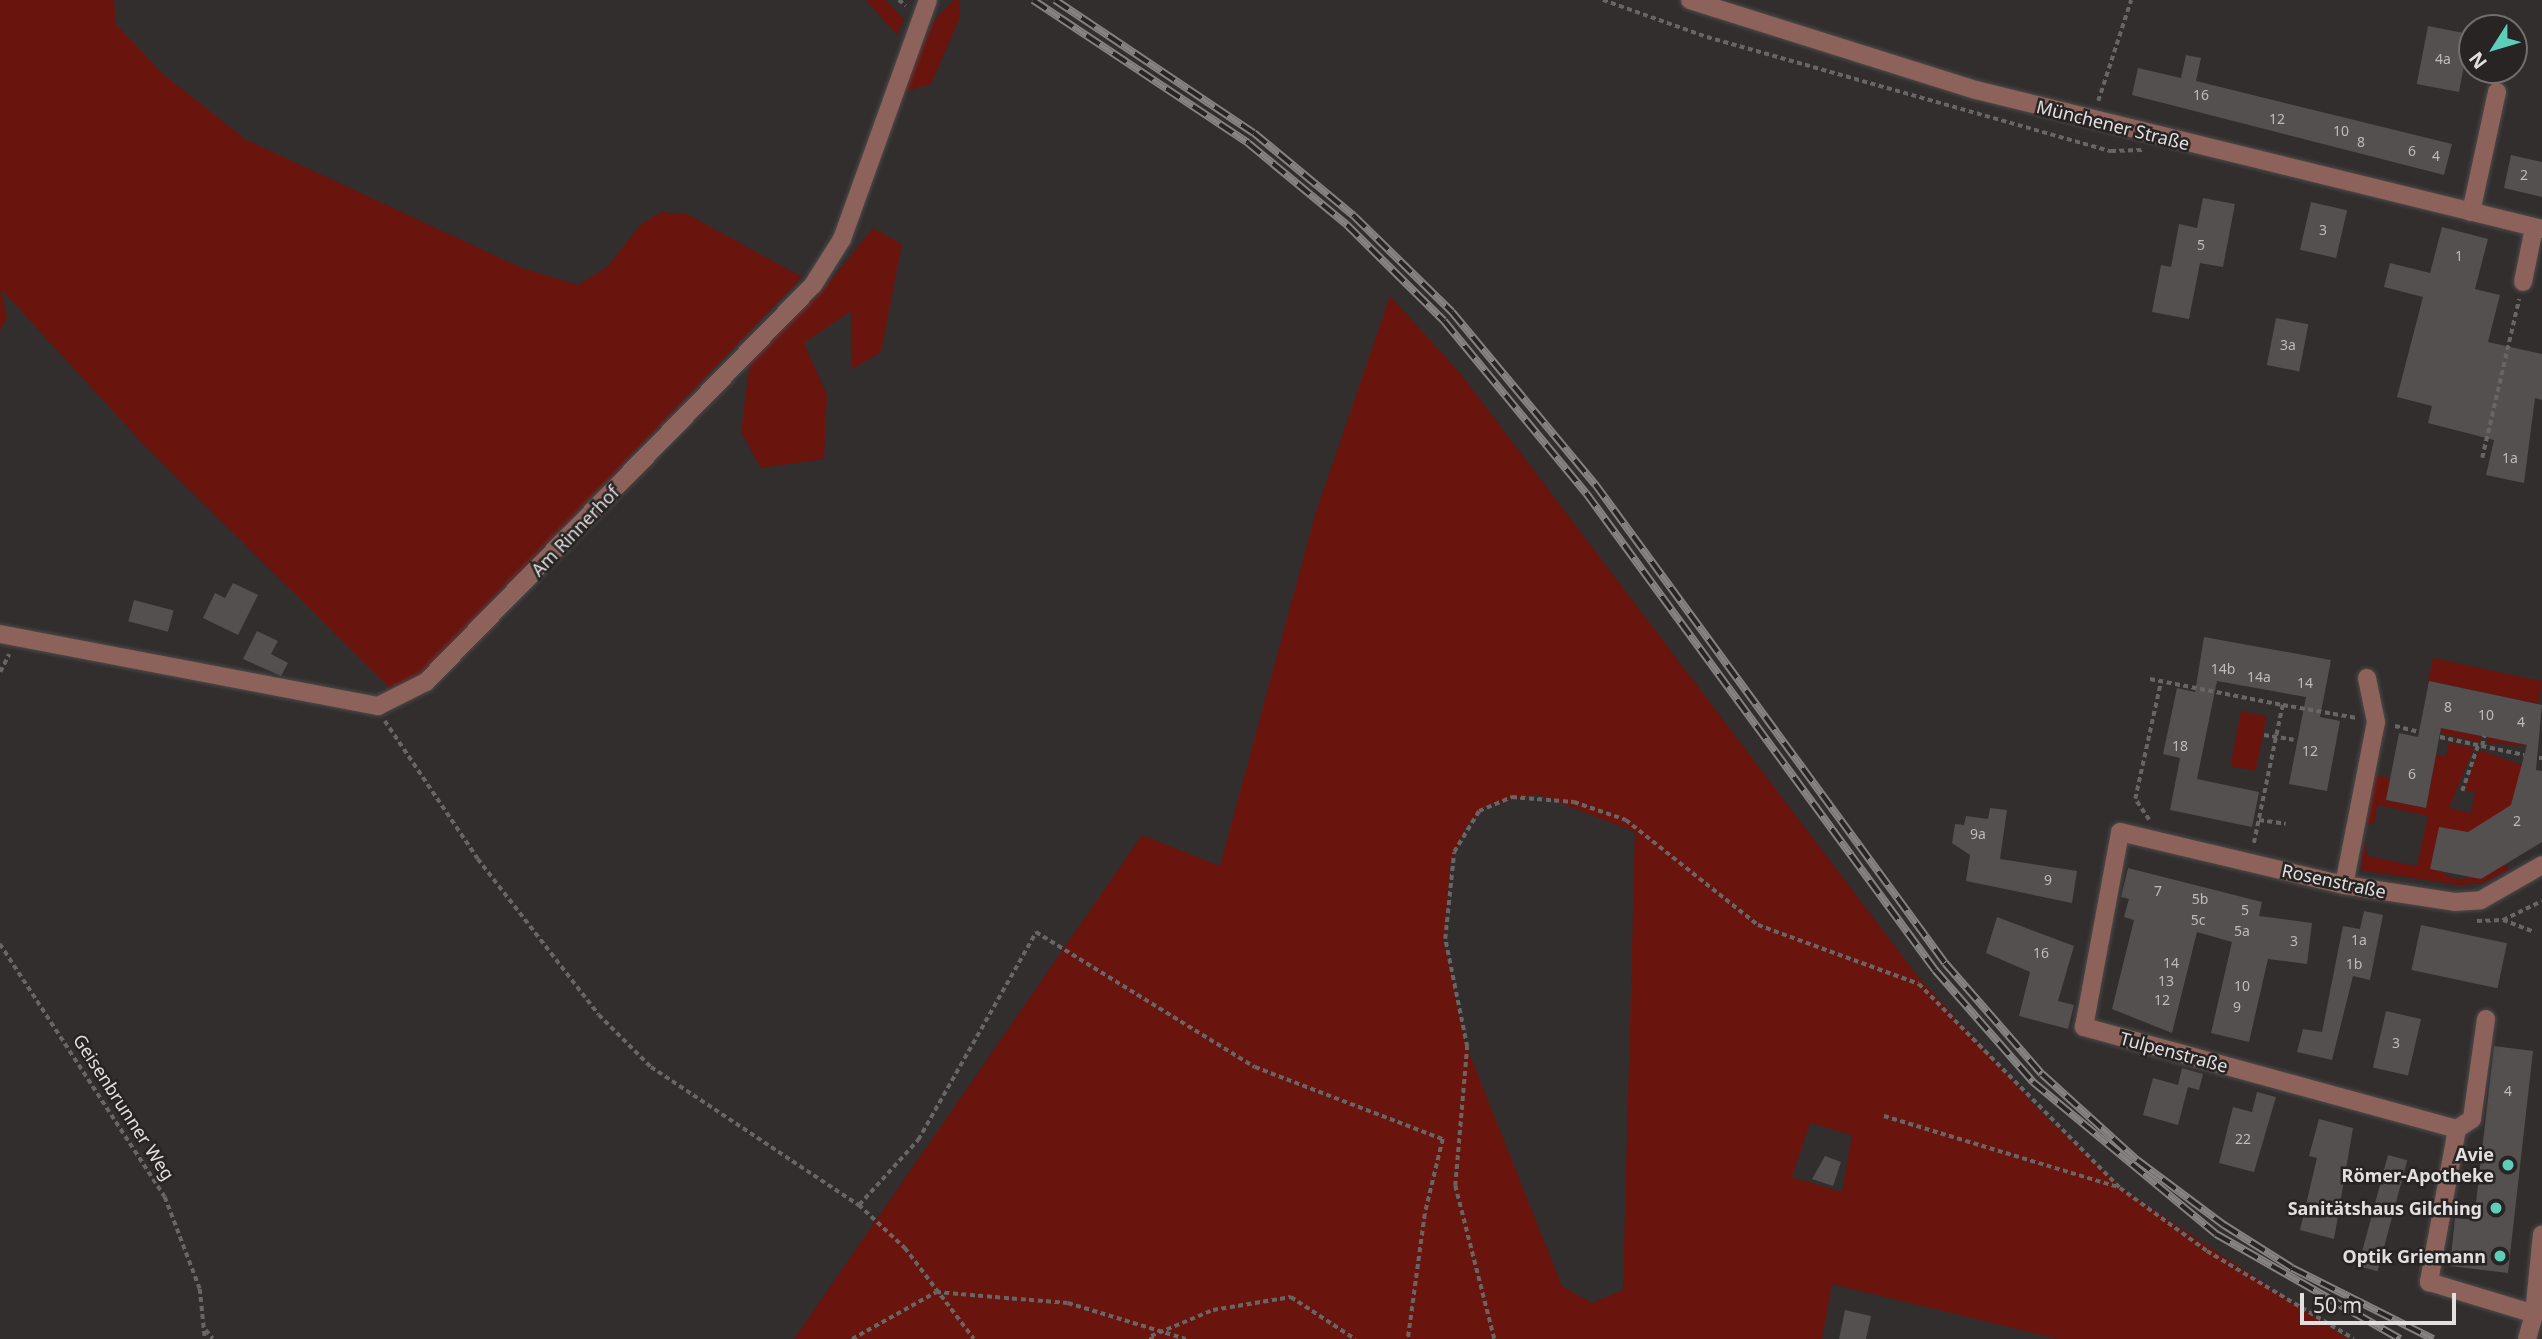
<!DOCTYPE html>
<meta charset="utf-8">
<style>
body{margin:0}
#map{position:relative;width:2542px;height:1339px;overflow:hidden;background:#312e2d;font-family:"Noto Sans",sans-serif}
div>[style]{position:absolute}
.green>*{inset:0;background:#6a140e;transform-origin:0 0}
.building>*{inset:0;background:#53504f;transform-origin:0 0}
.path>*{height:3.5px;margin-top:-1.75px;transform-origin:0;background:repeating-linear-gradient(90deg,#686564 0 5px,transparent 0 8.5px)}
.roads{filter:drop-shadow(0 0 2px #4d4a49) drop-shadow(0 0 2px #4d4a49)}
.minor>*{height:18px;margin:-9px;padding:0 9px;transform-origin:9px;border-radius:9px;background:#8c625b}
.rail>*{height:8px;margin-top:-4px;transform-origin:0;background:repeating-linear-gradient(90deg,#272423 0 16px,#858282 0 32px);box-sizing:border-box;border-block:2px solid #858282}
.dots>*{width:19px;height:19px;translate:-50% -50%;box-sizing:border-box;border:4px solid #272423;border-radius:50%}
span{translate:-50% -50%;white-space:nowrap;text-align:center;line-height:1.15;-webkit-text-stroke:5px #272423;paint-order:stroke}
.number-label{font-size:14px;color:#bebbbb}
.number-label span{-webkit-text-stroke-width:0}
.street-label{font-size:18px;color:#e1dfdf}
.poi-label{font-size:18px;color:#e1dfdf;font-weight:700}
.right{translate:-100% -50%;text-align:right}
.north{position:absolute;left:2458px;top:14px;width:70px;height:70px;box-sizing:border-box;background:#272423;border:2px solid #716f6e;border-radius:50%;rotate:233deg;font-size:19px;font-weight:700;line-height:28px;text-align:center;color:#e1dfdf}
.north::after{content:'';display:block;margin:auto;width:24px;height:32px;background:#5dceb9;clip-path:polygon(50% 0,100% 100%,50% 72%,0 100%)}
.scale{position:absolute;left:2300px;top:1293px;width:156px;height:32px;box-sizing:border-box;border:4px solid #e1dfdf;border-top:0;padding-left:9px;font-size:21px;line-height:24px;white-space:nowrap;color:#e1dfdf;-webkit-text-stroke:5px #272423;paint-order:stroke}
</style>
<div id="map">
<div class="green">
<i style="clip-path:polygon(0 0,114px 0,116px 24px,162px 73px,245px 139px,522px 268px,578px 285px,608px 266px,640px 225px,661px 212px,687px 214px,802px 277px,424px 672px,390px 688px,143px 444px,1px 289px,7px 318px,0 330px)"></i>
<i style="clip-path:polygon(866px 0,885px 0,904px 19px,897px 35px)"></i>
<i style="clip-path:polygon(954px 0,960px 0,960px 17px,931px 84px,902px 92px,933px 22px)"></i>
<i style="clip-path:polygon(873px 228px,902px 244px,881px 352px,852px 369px,851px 311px,804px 343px,827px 395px,824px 459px,761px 468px,741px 432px,750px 361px,826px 286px)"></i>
<i style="clip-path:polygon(evenodd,1390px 296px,1460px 373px,1916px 974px,2038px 1109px,2121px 1188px,2348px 1339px,2058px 1339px,1832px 1284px,1822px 1339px,794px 1339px,1142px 835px,1220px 866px,1315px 515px,1390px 296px,1537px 794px,1635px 832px,1623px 1290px,1592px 1303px,1562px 1286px,1467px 1047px,1444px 943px,1450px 864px,1466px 826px,1486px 806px,1537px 794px,1390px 296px,1810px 1123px,1852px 1135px,1842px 1192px,1792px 1177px,1810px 1123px)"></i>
<i style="left:2433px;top:658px;width:112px;height:23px;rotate:12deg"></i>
<i style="left:2241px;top:711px;width:26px;height:56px;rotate:11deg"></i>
<i style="left:2442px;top:728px;width:40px;height:6px;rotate:12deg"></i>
<i style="clip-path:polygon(2488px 737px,2526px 745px,2526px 746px,2487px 743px)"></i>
<i style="clip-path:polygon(2449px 742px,2474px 748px,2449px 808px,2471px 813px,2475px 792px,2465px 790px,2479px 750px,2522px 765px,2514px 806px,2468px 836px,2446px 828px,2432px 855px,2446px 876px,2457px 879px,2485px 877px,2503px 861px,2509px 869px,2483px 883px,2459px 885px,2361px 870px,2364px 841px,2368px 856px,2417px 866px,2428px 816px,2378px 805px,2374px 823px,2367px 825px,2375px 775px,2390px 778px,2386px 800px,2426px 808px,2436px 755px,2446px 756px)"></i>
</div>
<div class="building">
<i style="left:2428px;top:26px;width:43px;height:59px;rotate:11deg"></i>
<i style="clip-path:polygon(2186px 55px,2201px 58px,2196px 81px,2452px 144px,2444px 175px,2132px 95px,2138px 68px,2181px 78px)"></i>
<i style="clip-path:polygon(2511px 155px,2542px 162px,2542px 197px,2504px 188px)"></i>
<i style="clip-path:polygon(2203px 198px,2235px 204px,2223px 267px,2200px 263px,2189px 319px,2152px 312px,2161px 265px,2171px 267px,2179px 224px,2197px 228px)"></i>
<i style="left:2311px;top:202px;width:37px;height:49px;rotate:13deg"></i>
<i style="clip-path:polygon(2442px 227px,2488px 239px,2475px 289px,2500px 295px,2488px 342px,2542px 354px,2542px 400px,2535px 398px,2524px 483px,2486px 475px,2494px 440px,2428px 423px,2432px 406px,2397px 397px,2423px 297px,2384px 287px,2390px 263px,2430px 273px)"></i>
<i style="left:2276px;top:318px;width:33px;height:48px;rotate:11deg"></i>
<i style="clip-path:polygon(233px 583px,258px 595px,238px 635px,203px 618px,215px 593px,225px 598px)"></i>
<i style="left:134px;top:600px;width:41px;height:22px;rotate:15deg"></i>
<i style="clip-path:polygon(257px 631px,278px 641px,271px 654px,288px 663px,281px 676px,243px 659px)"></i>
<i style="clip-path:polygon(2204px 637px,2331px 660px,2320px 717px,2340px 721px,2327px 791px,2289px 784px,2306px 697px,2217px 681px,2197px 779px,2259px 792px,2252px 827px,2170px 810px,2180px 758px,2163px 754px,2177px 688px,2195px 692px)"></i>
<i style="clip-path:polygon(2429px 681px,2542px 705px,2536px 770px,2542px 771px,2542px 842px,2481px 879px,2430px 869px,2439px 827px,2468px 832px,2511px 805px,2527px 745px,2441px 728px,2426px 808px,2386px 800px,2399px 733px,2418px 737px)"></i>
<i style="clip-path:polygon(1990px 808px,2007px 810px,2000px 859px,2077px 871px,2072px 903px,1966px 881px,1970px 855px,1952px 843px,1955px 824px,1964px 825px,1966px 816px,1988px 819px)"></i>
<i style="clip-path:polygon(2128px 868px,2262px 902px,2259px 916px,2312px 923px,2307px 964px,2268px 959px,2249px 1042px,2211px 1033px,2232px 942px,2197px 932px,2172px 1033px,2112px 1009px,2134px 920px,2124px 917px,2129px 899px,2121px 897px)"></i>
<i style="clip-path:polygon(2364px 911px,2383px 915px,2370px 980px,2353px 976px,2332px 1060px,2297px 1052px,2303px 1029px,2322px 1032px,2343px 926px,2360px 929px)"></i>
<i style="clip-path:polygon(1997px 917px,2074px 946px,2058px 1001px,2074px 1005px,2068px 1029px,2019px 1016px,2030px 972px,1986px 953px)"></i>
<i style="left:2421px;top:925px;width:88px;height:46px;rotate:12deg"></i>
<i style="left:2386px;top:1011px;width:36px;height:58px;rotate:13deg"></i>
<i style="clip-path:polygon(2494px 1046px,2533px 1051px,2508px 1273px,2450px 1266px,2455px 1218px,2474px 1220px)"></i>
<i style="clip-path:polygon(2182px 1068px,2203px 1074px,2199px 1090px,2188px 1087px,2178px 1125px,2143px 1115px,2153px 1078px,2178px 1085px)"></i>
<i style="clip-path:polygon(2257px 1092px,2276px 1097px,2254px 1172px,2219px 1163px,2233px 1107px,2252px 1112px)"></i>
<i style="clip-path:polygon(2319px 1119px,2353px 1128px,2334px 1239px,2300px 1230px,2317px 1158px,2309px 1156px)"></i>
<i style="left:2388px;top:1155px;width:20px;height:115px;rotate:15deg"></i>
<i style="clip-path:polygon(1825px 1156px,1841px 1162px,1833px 1186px,1812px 1179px)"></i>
<i style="clip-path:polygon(1845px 1310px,1871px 1316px,1866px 1339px,1839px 1339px)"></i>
</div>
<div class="path">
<i style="left:899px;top:0;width:9px;rotate:41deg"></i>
<i style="left:1603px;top:0;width:110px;rotate:19.6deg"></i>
<i style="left:1707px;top:37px;width:420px;rotate:15.8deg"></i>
<i style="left:2111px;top:151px;width:31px;rotate:-2deg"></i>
<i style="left:2098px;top:101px;width:106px;rotate:-71.9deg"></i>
<i style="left:2482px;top:458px;width:163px;rotate:-76.9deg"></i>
<i style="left:0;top:672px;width:20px;rotate:-63deg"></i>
<i style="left:2150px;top:679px;width:136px;rotate:11.1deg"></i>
<i style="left:2283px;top:705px;width:142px;rotate:101.8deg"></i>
<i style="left:2283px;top:705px;width:75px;rotate:10deg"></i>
<i style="left:385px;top:721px;width:166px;rotate:56deg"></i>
<i style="left:478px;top:859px;width:197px;rotate:52.2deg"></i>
<i style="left:599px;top:1015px;width:74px;rotate:45deg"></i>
<i style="left:651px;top:1067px;width:250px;rotate:33.6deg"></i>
<i style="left:859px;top:1205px;width:63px;rotate:43.1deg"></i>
<i style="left:905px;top:1248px;width:114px;rotate:52.8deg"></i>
<i style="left:2395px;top:726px;width:25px;rotate:14deg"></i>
<i style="left:2264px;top:735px;width:30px;rotate:9deg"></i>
<i style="left:2440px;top:737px;width:86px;rotate:12.1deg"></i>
<i style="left:2482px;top:746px;width:10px;rotate:-79deg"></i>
<i style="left:2539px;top:758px;width:3px"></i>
<i style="left:2462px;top:791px;width:49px;rotate:-70.8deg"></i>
<i style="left:2149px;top:820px;width:25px;rotate:-124deg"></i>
<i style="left:2135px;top:799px;width:121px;rotate:-77.6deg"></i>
<i style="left:2259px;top:820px;width:27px;rotate:8deg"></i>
<i style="left:2503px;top:920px;width:34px;rotate:21deg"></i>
<i style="left:2477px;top:921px;width:26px;rotate:-2deg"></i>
<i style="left:2503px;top:920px;width:43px;rotate:-26deg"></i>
<i style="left:0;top:944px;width:302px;rotate:56.9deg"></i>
<i style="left:165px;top:1197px;width:98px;rotate:69.2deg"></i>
<i style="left:200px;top:1289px;width:50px;rotate:84.3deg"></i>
<i style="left:1884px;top:1116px;width:245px;rotate:16.9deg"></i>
<i style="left:859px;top:1205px;width:88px;rotate:-47.8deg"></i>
<i style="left:918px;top:1140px;width:239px;rotate:-60.4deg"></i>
<i style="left:1036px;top:932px;width:257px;rotate:31.7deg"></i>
<i style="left:1255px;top:1067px;width:201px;rotate:21deg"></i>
<i style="left:1443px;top:1139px;width:77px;rotate:103.5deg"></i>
<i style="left:1425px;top:1214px;width:126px;rotate:97.7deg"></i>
<i style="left:206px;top:1330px;width:11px;rotate:52deg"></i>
<i style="left:1151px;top:1336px;width:67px;rotate:-22.8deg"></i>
<i style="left:1213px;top:1310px;width:79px;rotate:-9.5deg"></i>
<i style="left:1291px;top:1297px;width:77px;rotate:33.3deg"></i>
<i style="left:852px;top:1339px;width:96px;rotate:-29.2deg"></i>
<i style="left:936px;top:1292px;width:132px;rotate:4.8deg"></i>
<i style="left:1068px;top:1303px;width:123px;rotate:17deg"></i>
<i style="left:1149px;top:1339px;width:7px"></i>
<i style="left:1494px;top:1339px;width:158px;rotate:-104.3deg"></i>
<i style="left:1455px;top:1186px;width:140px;rotate:-85.1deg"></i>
<i style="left:1467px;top:1047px;width:110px;rotate:-101.5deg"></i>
<i style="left:1445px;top:939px;width:87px;rotate:-84.1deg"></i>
<i style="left:1454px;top:852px;width:48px;rotate:-58.6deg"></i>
<i style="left:1479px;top:811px;width:36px;rotate:-23deg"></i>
<i style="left:1512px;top:797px;width:62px;rotate:4.6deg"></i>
<i style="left:1574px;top:802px;width:55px;rotate:19.1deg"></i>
<i style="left:1626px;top:820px;width:169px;rotate:38.5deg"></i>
<i style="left:1758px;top:925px;width:171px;rotate:20.1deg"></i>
<i style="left:1919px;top:984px;width:286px;rotate:45.4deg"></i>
<i style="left:2120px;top:1188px;width:107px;rotate:35.9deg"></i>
<i style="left:2207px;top:1251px;width:171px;rotate:30.9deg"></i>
</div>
<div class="roads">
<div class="minor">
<i style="left:1690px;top:0;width:300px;rotate:17.5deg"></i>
<i style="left:1976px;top:90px;width:583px;rotate:13.8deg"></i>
<i style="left:2471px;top:212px;width:123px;rotate:-77.8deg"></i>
<i style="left:2523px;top:282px;width:55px;rotate:-78.5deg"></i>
<i style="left:0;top:634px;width:385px;rotate:10.8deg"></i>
<i style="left:378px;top:706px;width:54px;rotate:-26.6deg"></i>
<i style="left:426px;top:682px;width:554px;rotate:-45.73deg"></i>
<i style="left:813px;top:285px;width:54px;rotate:-57.8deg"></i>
<i style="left:842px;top:239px;width:254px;rotate:-70.2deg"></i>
<i style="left:2344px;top:885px;width:166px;rotate:-78.9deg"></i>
<i style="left:2376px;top:722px;width:45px;rotate:-101.6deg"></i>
<i style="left:2486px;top:1019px;width:101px;rotate:98deg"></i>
<i style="left:2472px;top:1119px;width:18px;rotate:146deg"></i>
<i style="left:2457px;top:1129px;width:156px;rotate:100.4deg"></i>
<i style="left:2429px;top:1282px;width:110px;rotate:16.9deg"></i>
<i style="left:2534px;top:1314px;width:80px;rotate:-84.3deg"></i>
<i style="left:2457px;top:1129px;width:387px;rotate:-164.7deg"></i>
<i style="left:2084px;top:1027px;width:198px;rotate:-79.5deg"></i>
<i style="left:2120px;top:832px;width:230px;rotate:13.3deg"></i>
<i style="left:2344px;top:885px;width:112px;rotate:8.7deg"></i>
<i style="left:2455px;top:902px;width:26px;rotate:-4deg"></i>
<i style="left:2481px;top:900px;width:70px;rotate:-29.8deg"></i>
<i style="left:2527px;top:1339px;width:26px;rotate:-74deg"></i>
</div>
</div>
<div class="rail">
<i style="left:1033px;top:0;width:258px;rotate:33.6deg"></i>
<i style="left:1248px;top:143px;width:129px;rotate:39.6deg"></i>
<i style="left:1347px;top:225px;width:136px;rotate:44.7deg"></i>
<i style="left:1444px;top:321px;width:223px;rotate:50.5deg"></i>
<i style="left:1586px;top:493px;width:591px;rotate:53.81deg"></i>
<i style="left:1935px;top:970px;width:149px;rotate:48.8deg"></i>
<i style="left:2033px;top:1082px;width:238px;rotate:39.7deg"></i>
<i style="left:2216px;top:1234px;width:212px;rotate:29.7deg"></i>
<i style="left:1055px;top:0;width:239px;rotate:33.8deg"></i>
<i style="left:1254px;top:133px;width:130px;rotate:39.7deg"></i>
<i style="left:1354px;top:216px;width:137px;rotate:44.4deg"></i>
<i style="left:1452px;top:312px;width:224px;rotate:50.3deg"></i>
<i style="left:1595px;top:484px;width:593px;rotate:53.84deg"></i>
<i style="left:1945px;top:963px;width:147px;rotate:48.9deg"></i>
<i style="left:2042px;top:1074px;width:128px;rotate:42.2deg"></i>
<i style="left:2137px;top:1160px;width:109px;rotate:36.8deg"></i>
<i style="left:2224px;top:1225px;width:80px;rotate:32.3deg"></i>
<i style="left:2292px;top:1268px;width:158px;rotate:26.7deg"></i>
</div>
<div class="dots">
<i style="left:2508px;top:1165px;background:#5dceb9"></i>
<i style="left:2496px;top:1208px;background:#5dceb9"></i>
<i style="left:2500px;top:1256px;background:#5dceb9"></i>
</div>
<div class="number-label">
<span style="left:2443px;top:59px">4a</span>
<span style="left:2201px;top:95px">16</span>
<span style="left:2277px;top:119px">12</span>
<span style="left:2341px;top:131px">10</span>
<span style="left:2361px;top:142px">8</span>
<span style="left:2412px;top:151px">6</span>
<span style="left:2436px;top:156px">4</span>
<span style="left:2524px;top:175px">2</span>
<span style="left:2323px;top:230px">3</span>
<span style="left:2201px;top:245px">5</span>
<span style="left:2459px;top:256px">1</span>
<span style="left:2288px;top:345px">3a</span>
<span style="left:2510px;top:458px">1a</span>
<span style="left:2223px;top:669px">14b</span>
<span style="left:2259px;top:677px">14a</span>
<span style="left:2305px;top:683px">14</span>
<span style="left:2448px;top:707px">8</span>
<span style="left:2486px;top:715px">10</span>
<span style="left:2521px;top:722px">4</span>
<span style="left:2180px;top:746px">18</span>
<span style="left:2310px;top:751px">12</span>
<span style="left:2412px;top:774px">6</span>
<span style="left:2517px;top:821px">2</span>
<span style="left:1978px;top:834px">9a</span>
<span style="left:2048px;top:880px">9</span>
<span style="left:2158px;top:891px">7</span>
<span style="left:2200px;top:899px">5b</span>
<span style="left:2245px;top:910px">5</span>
<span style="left:2198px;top:920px">5c</span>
<span style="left:2242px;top:931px">5a</span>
<span style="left:2359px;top:940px">1a</span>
<span style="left:2294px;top:941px">3</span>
<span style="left:2041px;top:953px">16</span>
<span style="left:2171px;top:963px">14</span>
<span style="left:2354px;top:964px">1b</span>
<span style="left:2166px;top:981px">13</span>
<span style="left:2242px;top:986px">10</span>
<span style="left:2162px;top:1000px">12</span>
<span style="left:2237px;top:1007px">9</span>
<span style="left:2396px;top:1043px">3</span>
<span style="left:2508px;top:1091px">4</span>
<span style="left:2243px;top:1139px">22</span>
</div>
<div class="street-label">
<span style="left:2113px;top:125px;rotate:14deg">Münchener Straße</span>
<span style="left:575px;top:531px;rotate:-46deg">Am Rinnerhof</span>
<span style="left:2334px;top:881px;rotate:12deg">Rosenstraße</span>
<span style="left:2174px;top:1052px;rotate:15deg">Tulpenstraße</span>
<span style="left:124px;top:1107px;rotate:57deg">Geisenbrunner Weg</span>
</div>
<div class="poi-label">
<span class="right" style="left:2494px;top:1165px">Avie<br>Römer-Apotheke</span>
<span class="right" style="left:2482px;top:1208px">Sanitätshaus Gilching</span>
<span class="right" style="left:2486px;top:1256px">Optik Griemann</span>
</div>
<div class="north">N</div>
<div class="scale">50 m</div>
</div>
